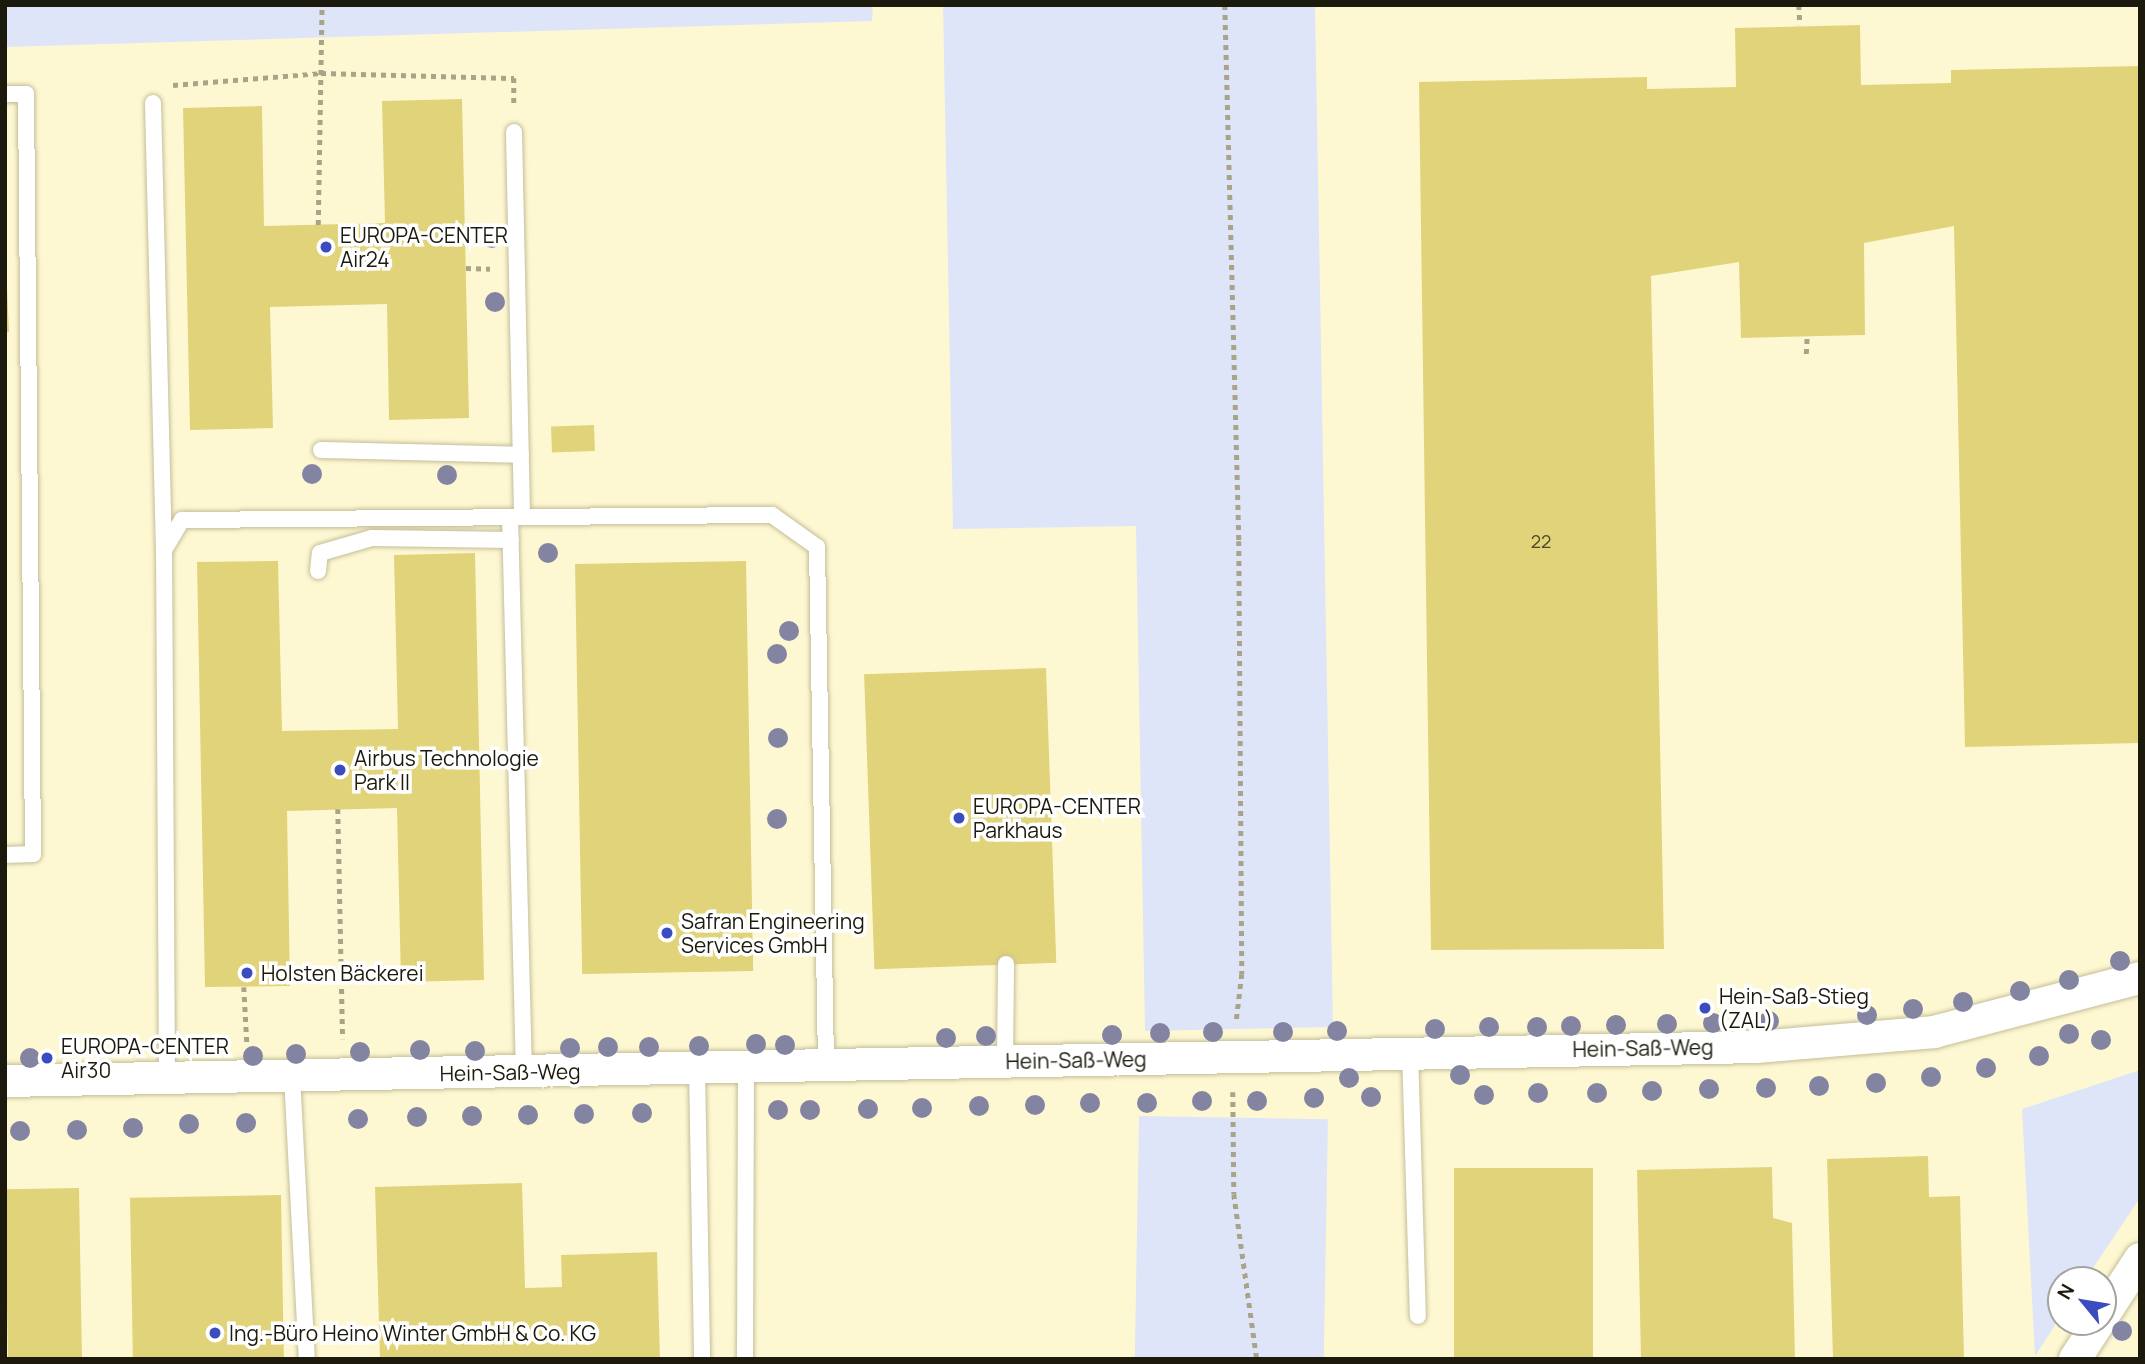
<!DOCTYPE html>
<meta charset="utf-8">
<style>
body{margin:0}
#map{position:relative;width:2145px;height:1364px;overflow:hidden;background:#fef8d2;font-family:Manrope,sans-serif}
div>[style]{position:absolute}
.green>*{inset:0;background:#dee5f9;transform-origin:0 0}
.building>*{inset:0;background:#e1d37a;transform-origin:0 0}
.path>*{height:4.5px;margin-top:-2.25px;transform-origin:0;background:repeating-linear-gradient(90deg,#a9a487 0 5px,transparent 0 10px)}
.roads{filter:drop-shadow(0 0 2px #c3be99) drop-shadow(0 0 2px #c3be99)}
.lane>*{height:16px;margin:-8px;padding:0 8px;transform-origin:8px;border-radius:8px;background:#fff}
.street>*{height:32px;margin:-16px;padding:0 16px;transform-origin:16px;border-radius:16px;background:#fff}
.trees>*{width:20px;height:20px;margin:-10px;border-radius:50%;background:#8384a2}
.dots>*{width:19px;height:19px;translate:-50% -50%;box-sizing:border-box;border:4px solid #fff;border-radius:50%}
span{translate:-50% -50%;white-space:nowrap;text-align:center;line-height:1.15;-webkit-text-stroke:7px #fff;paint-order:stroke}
.number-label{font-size:18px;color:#4d4828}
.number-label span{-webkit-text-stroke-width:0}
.poi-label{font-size:21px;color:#1c1a0c}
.left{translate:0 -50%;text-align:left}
.street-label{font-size:21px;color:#1c1a0c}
.frame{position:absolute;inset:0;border:7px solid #1c1a0c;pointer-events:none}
.north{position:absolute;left:2047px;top:1266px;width:70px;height:70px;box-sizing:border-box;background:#fff;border:2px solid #a4a39e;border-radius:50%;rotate:300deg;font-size:19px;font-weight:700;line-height:28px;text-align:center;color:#1c1a0c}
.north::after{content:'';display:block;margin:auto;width:24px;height:32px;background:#3b4cbf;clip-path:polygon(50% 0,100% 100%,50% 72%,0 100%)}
</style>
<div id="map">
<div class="green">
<i style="clip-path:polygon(5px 5px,873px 5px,872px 21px,5px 47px)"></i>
<i style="clip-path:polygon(943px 5px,1315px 5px,1333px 1027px,1145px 1031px,1136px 526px,953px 529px)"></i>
<i style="clip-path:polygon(2140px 1070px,2140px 1198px,2085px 1280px,2061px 1280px,2061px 1316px,2035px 1356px,2022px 1109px)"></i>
<i style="left:1139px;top:1116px;width:189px;height:244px;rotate:1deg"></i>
</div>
<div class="building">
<i style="clip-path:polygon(1860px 25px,1861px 85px,1951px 83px,1951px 70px,2140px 66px,2140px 743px,1965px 747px,1954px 226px,1864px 243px,1865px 335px,1741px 338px,1739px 262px,1651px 276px,1664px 949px,1431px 950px,1419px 82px,1647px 77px,1647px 89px,1736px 87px,1735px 28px)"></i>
<i style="clip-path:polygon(462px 99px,469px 418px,389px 420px,387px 304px,270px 307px,273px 428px,190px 430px,183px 108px,262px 106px,264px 226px,385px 223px,382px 101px)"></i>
<i style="clip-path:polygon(5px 243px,9px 332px,5px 333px)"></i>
<i style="left:594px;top:425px;width:26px;height:43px;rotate:88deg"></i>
<i style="clip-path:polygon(475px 553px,484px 980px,401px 982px,397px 808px,287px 811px,290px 986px,205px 987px,197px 562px,278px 561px,282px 731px,398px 729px,394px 555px)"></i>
<i style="left:746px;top:561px;width:410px;height:171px;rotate:89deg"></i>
<i style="left:1046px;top:668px;width:295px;height:182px;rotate:88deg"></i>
<i style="clip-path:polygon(1928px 1156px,1929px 1197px,1960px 1196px,1964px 1359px,1833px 1359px,1827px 1159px)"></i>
<i style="clip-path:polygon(1772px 1167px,1773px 1218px,1792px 1223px,1795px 1359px,1641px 1359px,1637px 1170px)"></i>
<i style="left:1454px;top:1168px;width:139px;height:191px"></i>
<i style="clip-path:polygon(522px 1183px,525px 1288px,562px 1287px,561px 1255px,657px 1252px,660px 1359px,380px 1359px,375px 1187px)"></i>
<i style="left:79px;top:1188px;width:171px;height:74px;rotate:89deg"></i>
<i style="left:281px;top:1195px;width:164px;height:151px;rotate:89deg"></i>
</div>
<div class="path">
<i style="left:1225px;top:5px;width:536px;rotate:88.5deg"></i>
<i style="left:1239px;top:541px;width:433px;rotate:89.6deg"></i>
<i style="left:1242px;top:974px;width:50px;rotate:96.8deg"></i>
<i style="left:1799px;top:5px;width:20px;rotate:87deg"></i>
<i style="left:173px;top:85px;width:148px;rotate:-4.6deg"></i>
<i style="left:321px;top:73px;width:193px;rotate:1.5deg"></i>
<i style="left:514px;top:78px;width:28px;rotate:90deg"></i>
<i style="left:318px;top:225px;width:220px;rotate:-89deg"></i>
<i style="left:466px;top:268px;width:24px;rotate:2deg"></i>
<i style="left:1806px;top:354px;width:17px;rotate:-87deg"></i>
<i style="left:338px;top:809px;width:230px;rotate:88.8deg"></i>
<i style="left:244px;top:987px;width:55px;rotate:86.9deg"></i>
<i style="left:1233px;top:1092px;width:102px;rotate:89.4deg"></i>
<i style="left:1234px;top:1194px;width:167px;rotate:82.1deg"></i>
</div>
<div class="roads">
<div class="lane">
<i style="left:5px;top:94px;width:21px"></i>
<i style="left:26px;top:94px;width:760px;rotate:89.47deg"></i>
<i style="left:33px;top:854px;width:28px;rotate:178deg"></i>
<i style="left:153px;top:103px;width:445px;rotate:88.6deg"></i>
<i style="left:514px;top:132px;width:385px;rotate:88.8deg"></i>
<i style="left:321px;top:450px;width:200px;rotate:1.4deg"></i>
<i style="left:510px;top:517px;width:555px;rotate:88.56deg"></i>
<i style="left:318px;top:571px;width:18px;rotate:-84deg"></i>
<i style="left:320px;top:553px;width:54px;rotate:-16.1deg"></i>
<i style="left:372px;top:538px;width:139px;rotate:0.8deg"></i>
<i style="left:1410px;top:1050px;width:266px;rotate:88.3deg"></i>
<i style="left:1005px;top:1061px;width:97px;rotate:-89.4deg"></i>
<i style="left:697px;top:1068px;width:291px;rotate:89deg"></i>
<i style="left:292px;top:1076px;width:283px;rotate:87deg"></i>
<i style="left:167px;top:1079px;width:529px;rotate:-90.32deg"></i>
<i style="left:164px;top:550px;width:35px;rotate:-59deg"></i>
<i style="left:182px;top:520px;width:590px;rotate:-0.49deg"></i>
<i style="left:772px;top:515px;width:55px;rotate:35.4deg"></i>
<i style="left:817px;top:547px;width:518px;rotate:89deg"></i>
<i style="left:745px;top:1359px;width:292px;rotate:-89.8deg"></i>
</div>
<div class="street">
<i style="left:5px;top:1081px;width:1752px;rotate:-1.11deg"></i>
<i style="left:1757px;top:1047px;width:178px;rotate:-4.8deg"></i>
<i style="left:1934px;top:1032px;width:213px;rotate:-14.7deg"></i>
<i style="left:2103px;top:1316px;width:68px;rotate:-57deg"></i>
<i style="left:2075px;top:1359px;width:44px;rotate:-57deg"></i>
</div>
</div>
<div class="trees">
<i style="left:492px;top:238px"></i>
<i style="left:495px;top:302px"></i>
<i style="left:312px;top:474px"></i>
<i style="left:447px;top:475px"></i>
<i style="left:548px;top:553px"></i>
<i style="left:789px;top:631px"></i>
<i style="left:777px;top:654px"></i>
<i style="left:778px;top:738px"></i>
<i style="left:777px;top:819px"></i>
<i style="left:2120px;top:961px"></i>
<i style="left:2069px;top:980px"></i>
<i style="left:2020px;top:991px"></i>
<i style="left:1963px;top:1002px"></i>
<i style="left:1913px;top:1009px"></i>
<i style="left:1867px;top:1015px"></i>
<i style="left:1769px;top:1021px"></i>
<i style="left:1713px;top:1023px"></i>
<i style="left:1667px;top:1024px"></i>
<i style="left:1616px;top:1025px"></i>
<i style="left:1571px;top:1026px"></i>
<i style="left:1489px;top:1027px"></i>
<i style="left:1537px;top:1027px"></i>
<i style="left:1435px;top:1029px"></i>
<i style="left:1337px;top:1031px"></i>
<i style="left:1213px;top:1032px"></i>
<i style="left:1283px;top:1032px"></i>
<i style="left:1160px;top:1033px"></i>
<i style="left:2069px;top:1034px"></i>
<i style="left:1112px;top:1035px"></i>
<i style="left:986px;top:1036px"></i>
<i style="left:946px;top:1038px"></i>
<i style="left:2101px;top:1040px"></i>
<i style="left:756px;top:1044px"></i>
<i style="left:785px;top:1045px"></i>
<i style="left:699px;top:1046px"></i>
<i style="left:608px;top:1047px"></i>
<i style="left:649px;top:1047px"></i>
<i style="left:570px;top:1048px"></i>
<i style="left:420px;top:1050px"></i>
<i style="left:475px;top:1051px"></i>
<i style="left:360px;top:1052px"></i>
<i style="left:296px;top:1054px"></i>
<i style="left:253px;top:1056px"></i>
<i style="left:2039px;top:1056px"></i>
<i style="left:30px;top:1058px"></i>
<i style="left:1986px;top:1068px"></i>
<i style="left:1460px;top:1075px"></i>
<i style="left:1931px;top:1077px"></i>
<i style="left:1349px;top:1078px"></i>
<i style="left:1876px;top:1083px"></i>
<i style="left:1819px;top:1086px"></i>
<i style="left:1766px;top:1088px"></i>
<i style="left:1709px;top:1089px"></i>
<i style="left:1652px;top:1091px"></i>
<i style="left:1538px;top:1093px"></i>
<i style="left:1597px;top:1093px"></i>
<i style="left:1484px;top:1095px"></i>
<i style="left:1371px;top:1097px"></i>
<i style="left:1314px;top:1098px"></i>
<i style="left:1202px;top:1101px"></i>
<i style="left:1257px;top:1101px"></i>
<i style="left:1090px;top:1103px"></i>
<i style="left:1147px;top:1103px"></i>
<i style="left:1035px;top:1105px"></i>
<i style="left:979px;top:1106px"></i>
<i style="left:922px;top:1108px"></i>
<i style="left:868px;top:1109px"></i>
<i style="left:778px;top:1110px"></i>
<i style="left:810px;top:1110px"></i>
<i style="left:642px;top:1113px"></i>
<i style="left:584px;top:1114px"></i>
<i style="left:528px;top:1115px"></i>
<i style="left:472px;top:1116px"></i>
<i style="left:417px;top:1117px"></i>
<i style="left:358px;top:1119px"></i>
<i style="left:246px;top:1123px"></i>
<i style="left:189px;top:1124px"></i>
<i style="left:133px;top:1128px"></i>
<i style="left:77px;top:1130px"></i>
<i style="left:20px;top:1131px"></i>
<i style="left:2122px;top:1331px"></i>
</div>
<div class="dots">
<i style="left:326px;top:247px;background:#3b4cbf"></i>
<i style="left:340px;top:770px;background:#3b4cbf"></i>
<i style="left:959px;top:818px;background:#3b4cbf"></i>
<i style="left:667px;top:933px;background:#3b4cbf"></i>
<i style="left:247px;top:973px;background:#3b4cbf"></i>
<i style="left:1705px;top:1008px;background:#3b4cbf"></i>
<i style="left:47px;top:1058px;background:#3b4cbf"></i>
<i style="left:215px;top:1333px;background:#3b4cbf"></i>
</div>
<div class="number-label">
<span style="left:1541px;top:541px">22</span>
</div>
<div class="poi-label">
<span class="left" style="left:340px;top:247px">EUROPA-CENTER<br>Air24</span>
<span class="left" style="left:354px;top:770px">Airbus Technologie<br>Park II</span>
<span class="left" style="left:973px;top:818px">EUROPA-CENTER<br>Parkhaus</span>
<span class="left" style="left:681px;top:933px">Safran Engineering<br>Services GmbH</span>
<span class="left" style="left:261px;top:973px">Holsten Bäckerei</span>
<span class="left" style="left:1719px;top:1008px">Hein-Saß-Stieg<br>(ZAL)</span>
<span class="left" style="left:61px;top:1058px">EUROPA-CENTER<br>Air30</span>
<span class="left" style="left:229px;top:1333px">Ing.-Büro Heino Winter GmbH &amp; Co. KG</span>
</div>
<div class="street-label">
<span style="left:1643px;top:1048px;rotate:-1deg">Hein-Saß-Weg</span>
<span style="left:1076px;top:1060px;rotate:-1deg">Hein-Saß-Weg</span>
<span style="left:510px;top:1072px;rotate:-1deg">Hein-Saß-Weg</span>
</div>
<div class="frame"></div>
<div class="north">N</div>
</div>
